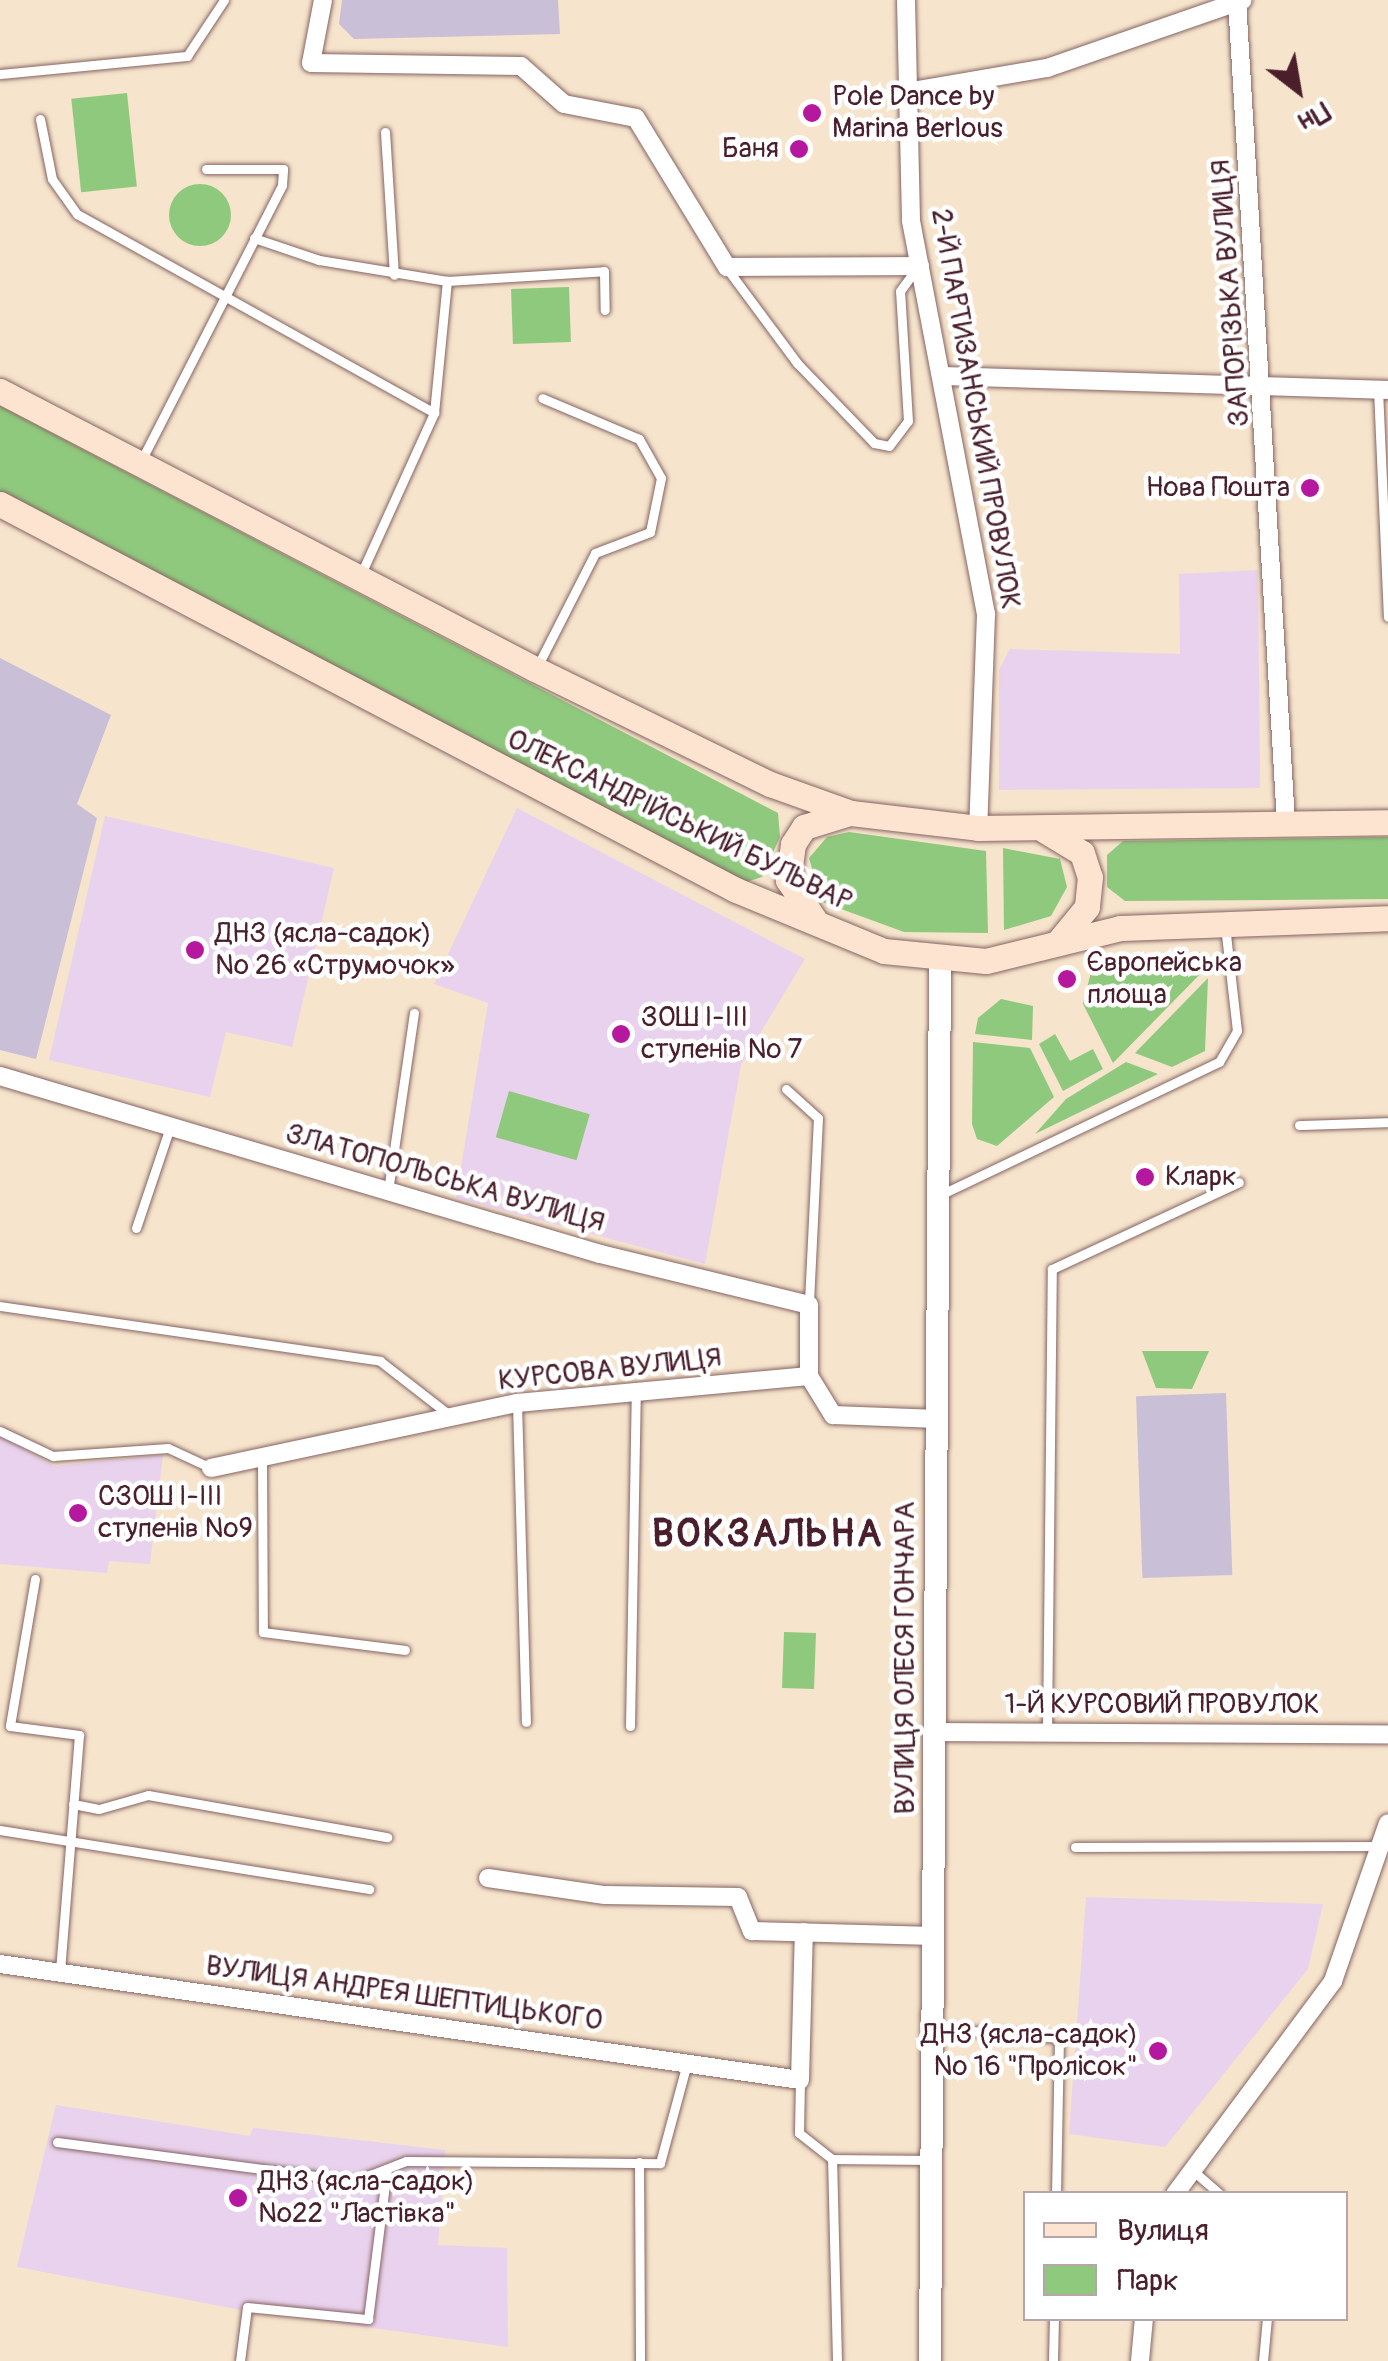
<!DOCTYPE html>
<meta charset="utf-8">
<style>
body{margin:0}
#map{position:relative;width:1388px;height:2361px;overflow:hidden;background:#f6e4cc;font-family:Pangolin,sans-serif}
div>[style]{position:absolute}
.built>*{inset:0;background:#e9d2ed}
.industrial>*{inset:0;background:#c9bfd7;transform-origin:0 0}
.green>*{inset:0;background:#8fc97d;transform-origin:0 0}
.round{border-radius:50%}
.roads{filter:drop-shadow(0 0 2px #866463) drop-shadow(0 0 2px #866463)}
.service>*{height:9px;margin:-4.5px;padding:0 4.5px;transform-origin:4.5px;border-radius:4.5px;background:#fff}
.minor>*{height:18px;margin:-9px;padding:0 9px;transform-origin:9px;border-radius:9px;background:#fff}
.tertiary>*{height:22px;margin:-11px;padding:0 11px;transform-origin:11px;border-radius:11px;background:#fff}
.secondary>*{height:25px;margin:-12.5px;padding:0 12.5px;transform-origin:12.5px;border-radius:12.5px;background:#fde4d0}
.dots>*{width:28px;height:28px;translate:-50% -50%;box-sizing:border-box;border:5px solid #fff;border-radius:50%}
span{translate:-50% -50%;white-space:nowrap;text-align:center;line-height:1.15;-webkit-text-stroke:9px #fff;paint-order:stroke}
.poi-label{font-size:28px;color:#4a1f2b}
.left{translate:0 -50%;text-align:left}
.right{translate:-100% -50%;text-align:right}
.street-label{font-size:28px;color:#4a1f2b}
.district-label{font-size:38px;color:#4a1f2b;font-weight:700;letter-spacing:2.5px}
.legend{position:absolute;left:1023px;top:2191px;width:325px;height:130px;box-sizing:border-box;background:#fff;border:2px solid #b7a5aa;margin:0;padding:12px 18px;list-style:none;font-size:30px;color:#4a1f2b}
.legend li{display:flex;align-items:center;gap:20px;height:50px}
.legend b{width:50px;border:2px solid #b7a5aa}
.north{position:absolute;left:1248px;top:40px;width:100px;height:100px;-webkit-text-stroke:8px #fff;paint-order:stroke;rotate:149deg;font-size:28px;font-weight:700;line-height:40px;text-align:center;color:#4a1f2b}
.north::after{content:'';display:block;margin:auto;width:35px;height:45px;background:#4a1f2b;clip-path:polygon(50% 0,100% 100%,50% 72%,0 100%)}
</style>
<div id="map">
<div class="built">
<i style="clip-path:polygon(1258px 570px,1260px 788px,999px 790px,999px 670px,1010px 649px,1180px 654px,1179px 574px)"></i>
<i style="clip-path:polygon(517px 808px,805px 959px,741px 1065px,705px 1264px,456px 1198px,488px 1003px,434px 984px)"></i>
<i style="clip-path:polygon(105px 816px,334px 868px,292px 1047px,226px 1032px,210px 1097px,49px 1060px)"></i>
<i style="clip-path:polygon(0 1436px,54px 1466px,163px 1455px,150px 1564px,109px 1561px,107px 1573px,0 1564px)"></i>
<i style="clip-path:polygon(1086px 1897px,1323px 1904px,1308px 1969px,1165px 2147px,1069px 2134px)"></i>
<i style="clip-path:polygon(56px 2105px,250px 2136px,253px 2128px,445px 2150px,438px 2245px,507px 2248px,508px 2347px,252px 2311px,245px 2361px,235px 2361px,241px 2310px,17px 2267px)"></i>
</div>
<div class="industrial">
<i style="clip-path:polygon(342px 0,558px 0,560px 34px,354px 39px,339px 24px)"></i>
<i style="clip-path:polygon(0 658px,111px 715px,77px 804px,97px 818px,36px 1059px,0 1050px)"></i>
<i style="left:1226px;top:1393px;width:182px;height:90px;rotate:88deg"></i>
</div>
<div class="green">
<i style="left:127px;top:93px;width:94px;height:56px;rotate:84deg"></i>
<i class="round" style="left:169px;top:184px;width:62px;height:62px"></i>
<i style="left:569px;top:287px;width:55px;height:58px;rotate:88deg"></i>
<i style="clip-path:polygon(0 406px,778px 813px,780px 837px,762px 877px,743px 883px,0 493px)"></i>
<i style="clip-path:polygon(849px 832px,986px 851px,988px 933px,904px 932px,822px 902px,809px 858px,827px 837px)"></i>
<i style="clip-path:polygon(1388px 837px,1388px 899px,1125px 901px,1107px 887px,1107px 855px,1123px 841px)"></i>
<i style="clip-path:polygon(1003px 848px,1060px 859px,1067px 887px,1051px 916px,1004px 930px)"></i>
<i style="clip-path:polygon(1200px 952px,1208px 966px,1113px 1063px,1083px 1004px,1091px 972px)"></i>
<i style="clip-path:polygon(1208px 978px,1205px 1051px,1172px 1067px,1135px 1053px)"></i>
<i style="clip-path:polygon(1001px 999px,1033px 1006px,1032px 1040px,975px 1034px,978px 1018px)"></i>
<i style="clip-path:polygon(1055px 1034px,1070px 1061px,1093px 1049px,1103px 1069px,1063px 1091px,1039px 1044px)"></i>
<i style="clip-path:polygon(973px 1042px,1030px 1048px,1054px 1097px,997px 1146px,977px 1139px,972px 1124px)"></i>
<i style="clip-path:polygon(1126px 1062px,1158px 1074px,1035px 1134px,1066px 1099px)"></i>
<i style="left:509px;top:1091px;width:84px;height:48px;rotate:16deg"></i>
<i style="clip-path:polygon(1142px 1351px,1209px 1351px,1192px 1389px,1156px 1388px)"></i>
<i style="left:784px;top:1632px;width:32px;height:56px;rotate:2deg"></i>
</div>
<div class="roads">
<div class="service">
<i style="left:0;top:74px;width:188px;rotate:-5.5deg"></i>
<i style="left:187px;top:56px;width:67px;rotate:-56.5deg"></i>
<i style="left:40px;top:119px;width:61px;rotate:78.7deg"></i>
<i style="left:52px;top:179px;width:43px;rotate:54.5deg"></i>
<i style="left:77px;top:214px;width:409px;rotate:29.1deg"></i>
<i style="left:385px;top:132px;width:143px;rotate:86.4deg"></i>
<i style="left:254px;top:238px;width:69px;rotate:18.7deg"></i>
<i style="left:319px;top:260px;width:130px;rotate:9.3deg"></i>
<i style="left:728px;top:270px;width:116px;rotate:53.4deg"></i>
<i style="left:797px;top:363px;width:111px;rotate:46.1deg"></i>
<i style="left:874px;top:443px;width:15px;rotate:11deg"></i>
<i style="left:889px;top:446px;width:31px;rotate:-53deg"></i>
<i style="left:908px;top:421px;width:130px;rotate:-93.5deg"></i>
<i style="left:900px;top:291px;width:29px;rotate:-54deg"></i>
<i style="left:1378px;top:389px;width:228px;rotate:87.5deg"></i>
<i style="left:141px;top:461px;width:310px;rotate:-62.9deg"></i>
<i style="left:282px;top:185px;width:16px;rotate:-86deg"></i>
<i style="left:283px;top:169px;width:77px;rotate:180deg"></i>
<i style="left:361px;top:574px;width:177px;rotate:-65.6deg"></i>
<i style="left:434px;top:413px;width:133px;rotate:-84.4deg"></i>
<i style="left:447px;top:281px;width:157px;rotate:-3.6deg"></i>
<i style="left:604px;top:271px;width:39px;rotate:89deg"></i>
<i style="left:537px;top:667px;width:128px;rotate:-63deg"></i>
<i style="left:595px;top:553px;width:59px;rotate:-20.9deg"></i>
<i style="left:650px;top:532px;width:55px;rotate:-78.5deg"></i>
<i style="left:661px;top:478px;width:45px;rotate:-119.4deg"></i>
<i style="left:639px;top:439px;width:105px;rotate:-157.1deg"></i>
<i style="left:786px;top:1089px;width:43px;rotate:42.2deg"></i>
<i style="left:818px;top:1118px;width:187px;rotate:92.8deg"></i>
<i style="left:1299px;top:1125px;width:89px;rotate:-1.9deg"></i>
<i style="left:388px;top:1191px;width:180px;rotate:-81.7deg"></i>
<i style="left:942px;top:1194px;width:307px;rotate:-25.5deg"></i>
<i style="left:1219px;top:1062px;width:36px;rotate:-60deg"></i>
<i style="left:1237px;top:1031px;width:106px;rotate:-96.5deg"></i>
<i style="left:136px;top:1228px;width:107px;rotate:-71.4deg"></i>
<i style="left:0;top:1306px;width:384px;rotate:8.2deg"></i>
<i style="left:380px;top:1361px;width:91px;rotate:37.9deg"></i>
<i style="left:517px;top:1403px;width:319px;rotate:88.4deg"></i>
<i style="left:0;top:1431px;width:59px;rotate:25.3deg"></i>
<i style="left:53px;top:1456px;width:115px;rotate:-4deg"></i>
<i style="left:168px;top:1448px;width:47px;rotate:24.9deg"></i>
<i style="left:262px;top:1459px;width:173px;rotate:89.7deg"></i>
<i style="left:263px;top:1632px;width:143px;rotate:7.2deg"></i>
<i style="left:35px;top:1579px;width:149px;rotate:99.7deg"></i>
<i style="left:10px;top:1726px;width:70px;rotate:7.4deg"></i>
<i style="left:79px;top:1735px;width:237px;rotate:94.6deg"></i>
<i style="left:630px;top:1726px;width:331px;rotate:-89deg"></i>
<i style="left:1047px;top:1732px;width:463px;rotate:-89.4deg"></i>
<i style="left:1052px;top:1269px;width:206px;rotate:-24.9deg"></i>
<i style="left:73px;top:1804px;width:26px;rotate:11deg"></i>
<i style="left:99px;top:1809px;width:51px;rotate:-15.9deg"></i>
<i style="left:148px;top:1795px;width:243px;rotate:10deg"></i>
<i style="left:0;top:1830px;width:374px;rotate:9.1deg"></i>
<i style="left:1075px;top:1847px;width:305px;rotate:-0.2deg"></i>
<i style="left:936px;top:2028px;width:123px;rotate:4.6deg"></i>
<i style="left:1059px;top:2038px;width:156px;rotate:91.1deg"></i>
<i style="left:800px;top:2080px;width:53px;rotate:91.1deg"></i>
<i style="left:799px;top:2133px;width:42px;rotate:38.2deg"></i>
<i style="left:57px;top:2142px;width:301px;rotate:7.5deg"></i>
<i style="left:355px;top:2181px;width:55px;rotate:-21.4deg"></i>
<i style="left:406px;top:2161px;width:254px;rotate:0.5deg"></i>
<i style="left:660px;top:2163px;width:104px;rotate:-74.9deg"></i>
<i style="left:639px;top:2162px;width:199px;rotate:89.7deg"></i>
<i style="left:1191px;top:2169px;width:38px;rotate:41deg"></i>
<i style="left:240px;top:2361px;width:54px;rotate:-82.6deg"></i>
<i style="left:247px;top:2307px;width:122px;rotate:5.7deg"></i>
<i style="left:368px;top:2319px;width:151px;rotate:-82.8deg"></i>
<i style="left:837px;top:2361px;width:202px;rotate:-91.4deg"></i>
<i style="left:832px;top:2159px;width:96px;rotate:0.6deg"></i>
<i style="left:1053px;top:2361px;width:43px;rotate:-88.7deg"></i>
<i style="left:1263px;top:2361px;width:43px;rotate:-84.7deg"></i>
</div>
<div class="minor">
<i style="left:323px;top:0;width:64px;rotate:100.8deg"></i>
<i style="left:311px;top:63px;width:210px;rotate:0.8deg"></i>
<i style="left:521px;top:66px;width:57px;rotate:41.5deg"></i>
<i style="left:564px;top:104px;width:73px;rotate:11deg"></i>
<i style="left:636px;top:118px;width:175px;rotate:58.6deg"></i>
<i style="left:727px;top:267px;width:193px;rotate:-0.3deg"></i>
<i style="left:906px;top:0;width:221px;rotate:88.7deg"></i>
<i style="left:911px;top:221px;width:400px;rotate:79.2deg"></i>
<i style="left:986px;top:614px;width:214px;rotate:92.1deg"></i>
<i style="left:1237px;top:0;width:823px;rotate:86.59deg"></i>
<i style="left:906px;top:92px;width:143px;rotate:-9.7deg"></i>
<i style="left:1047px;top:68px;width:207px;rotate:-19.1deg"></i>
<i style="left:944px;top:376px;width:444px;rotate:1.8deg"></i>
<i style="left:0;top:1076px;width:626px;rotate:16.52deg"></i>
<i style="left:600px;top:1254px;width:215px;rotate:13.7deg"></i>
<i style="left:809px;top:1305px;width:71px;rotate:90deg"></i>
<i style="left:211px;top:1468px;width:313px;rotate:-12deg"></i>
<i style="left:517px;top:1403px;width:293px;rotate:-5.3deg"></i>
<i style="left:809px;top:1376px;width:46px;rotate:58.4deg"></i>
<i style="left:833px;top:1415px;width:105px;rotate:2.2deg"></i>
<i style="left:937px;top:1732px;width:451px;rotate:0.3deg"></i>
<i style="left:488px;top:1878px;width:118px;rotate:8.3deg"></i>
<i style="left:605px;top:1895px;width:133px;rotate:0.9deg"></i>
<i style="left:738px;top:1897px;width:37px;rotate:68deg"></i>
<i style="left:752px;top:1931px;width:182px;rotate:1.6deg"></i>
<i style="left:0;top:1964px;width:808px;rotate:8.25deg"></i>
<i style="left:800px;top:2080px;width:148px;rotate:-88.5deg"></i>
<i style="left:1175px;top:2194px;width:265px;rotate:-53.4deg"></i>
<i style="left:1333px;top:1981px;width:167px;rotate:-70.8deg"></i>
<i style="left:1140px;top:2361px;width:43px;rotate:-84.7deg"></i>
</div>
<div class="tertiary">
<i style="left:930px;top:2361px;width:1405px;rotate:-89.59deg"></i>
</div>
<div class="secondary">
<i style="left:0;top:391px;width:603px;rotate:27.46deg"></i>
<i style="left:535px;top:669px;width:262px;rotate:26.1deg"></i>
<i style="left:770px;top:784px;width:86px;rotate:19.7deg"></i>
<i style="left:851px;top:813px;width:128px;rotate:6.7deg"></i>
<i style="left:978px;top:828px;width:410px;rotate:-0.8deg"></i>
<i style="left:0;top:504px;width:831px;rotate:27.68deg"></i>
<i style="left:736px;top:890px;width:160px;rotate:22.4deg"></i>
<i style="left:884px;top:951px;width:102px;rotate:5.6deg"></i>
<i style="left:986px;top:961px;width:138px;rotate:-13.8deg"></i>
<i style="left:1120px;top:928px;width:268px;rotate:-2.1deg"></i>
<i style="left:1044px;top:830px;width:44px;rotate:31.2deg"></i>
<i style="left:1082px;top:853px;width:25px;rotate:72deg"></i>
<i style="left:1090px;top:877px;width:30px;rotate:96deg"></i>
<i style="left:1087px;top:907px;width:44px;rotate:129.5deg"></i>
<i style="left:814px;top:919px;width:47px;rotate:-123.7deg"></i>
<i style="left:788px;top:880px;width:36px;rotate:-82deg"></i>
<i style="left:793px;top:844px;width:20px;rotate:-57deg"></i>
<i style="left:804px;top:827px;width:44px;rotate:-17.2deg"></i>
</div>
</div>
<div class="dots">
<i style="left:812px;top:113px;background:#b5179e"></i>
<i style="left:799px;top:149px;background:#b5179e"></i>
<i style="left:1310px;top:488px;background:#b5179e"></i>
<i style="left:195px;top:950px;background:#b5179e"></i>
<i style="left:1067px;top:979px;background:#b5179e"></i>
<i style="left:621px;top:1034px;background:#b5179e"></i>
<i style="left:1145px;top:1177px;background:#b5179e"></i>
<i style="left:78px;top:1513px;background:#b5179e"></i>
<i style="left:1158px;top:2051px;background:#b5179e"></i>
<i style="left:238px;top:2198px;background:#b5179e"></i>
</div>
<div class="poi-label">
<span class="left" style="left:832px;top:113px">Pole Dance by<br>Marina Berlous</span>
<span class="right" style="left:779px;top:149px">Баня</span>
<span class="right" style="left:1290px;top:488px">Нова Пошта</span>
<span class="left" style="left:215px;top:950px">ДНЗ (ясла-садок)<br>№ 26 «Струмочок»</span>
<span class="left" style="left:1087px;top:979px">Європейська<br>площа</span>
<span class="left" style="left:641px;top:1034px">ЗОШ І-ІІІ<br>ступенів № 7</span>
<span class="left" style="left:1165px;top:1177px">Кларк</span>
<span class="left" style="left:98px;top:1513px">СЗОШ І-ІІІ<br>ступенів №9</span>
<span class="right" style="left:1138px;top:2051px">ДНЗ (ясла-садок)<br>№ 16 "Пролісок"</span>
<span class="left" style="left:258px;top:2198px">ДНЗ (ясла-садок)<br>№22 "Ластівка"</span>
</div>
<div class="street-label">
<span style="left:1231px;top:293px;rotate:-94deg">ЗАПОРІЗЬКА ВУЛИЦЯ</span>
<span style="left:975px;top:409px;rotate:80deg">2-Й ПАРТИЗАНСЬКИЙ ПРОВУЛОК</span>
<span style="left:679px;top:821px;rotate:26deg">ОЛЕКСАНДРІЙСЬКИЙ БУЛЬВАР</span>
<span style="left:445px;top:1179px;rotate:16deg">ЗЛАТОПОЛЬСЬКА ВУЛИЦЯ</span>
<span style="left:610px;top:1370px;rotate:-6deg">КУРСОВА ВУЛИЦЯ</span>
<span style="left:906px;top:1658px;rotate:-90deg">ВУЛИЦЯ ОЛЕСЯ ГОНЧАРА</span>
<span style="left:1162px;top:1705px">1-Й КУРСОВИЙ ПРОВУЛОК</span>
<span style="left:404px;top:1994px;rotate:8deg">ВУЛИЦЯ АНДРЕЯ ШЕПТИЦЬКОГО</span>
</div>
<div class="district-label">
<span style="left:768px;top:1535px">ВОКЗАЛЬНА</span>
</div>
<ul class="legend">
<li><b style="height:12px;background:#fde4d0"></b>Вулиця</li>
<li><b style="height:28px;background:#8fc97d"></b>Парк</li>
</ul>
<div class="north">Пн</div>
</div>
